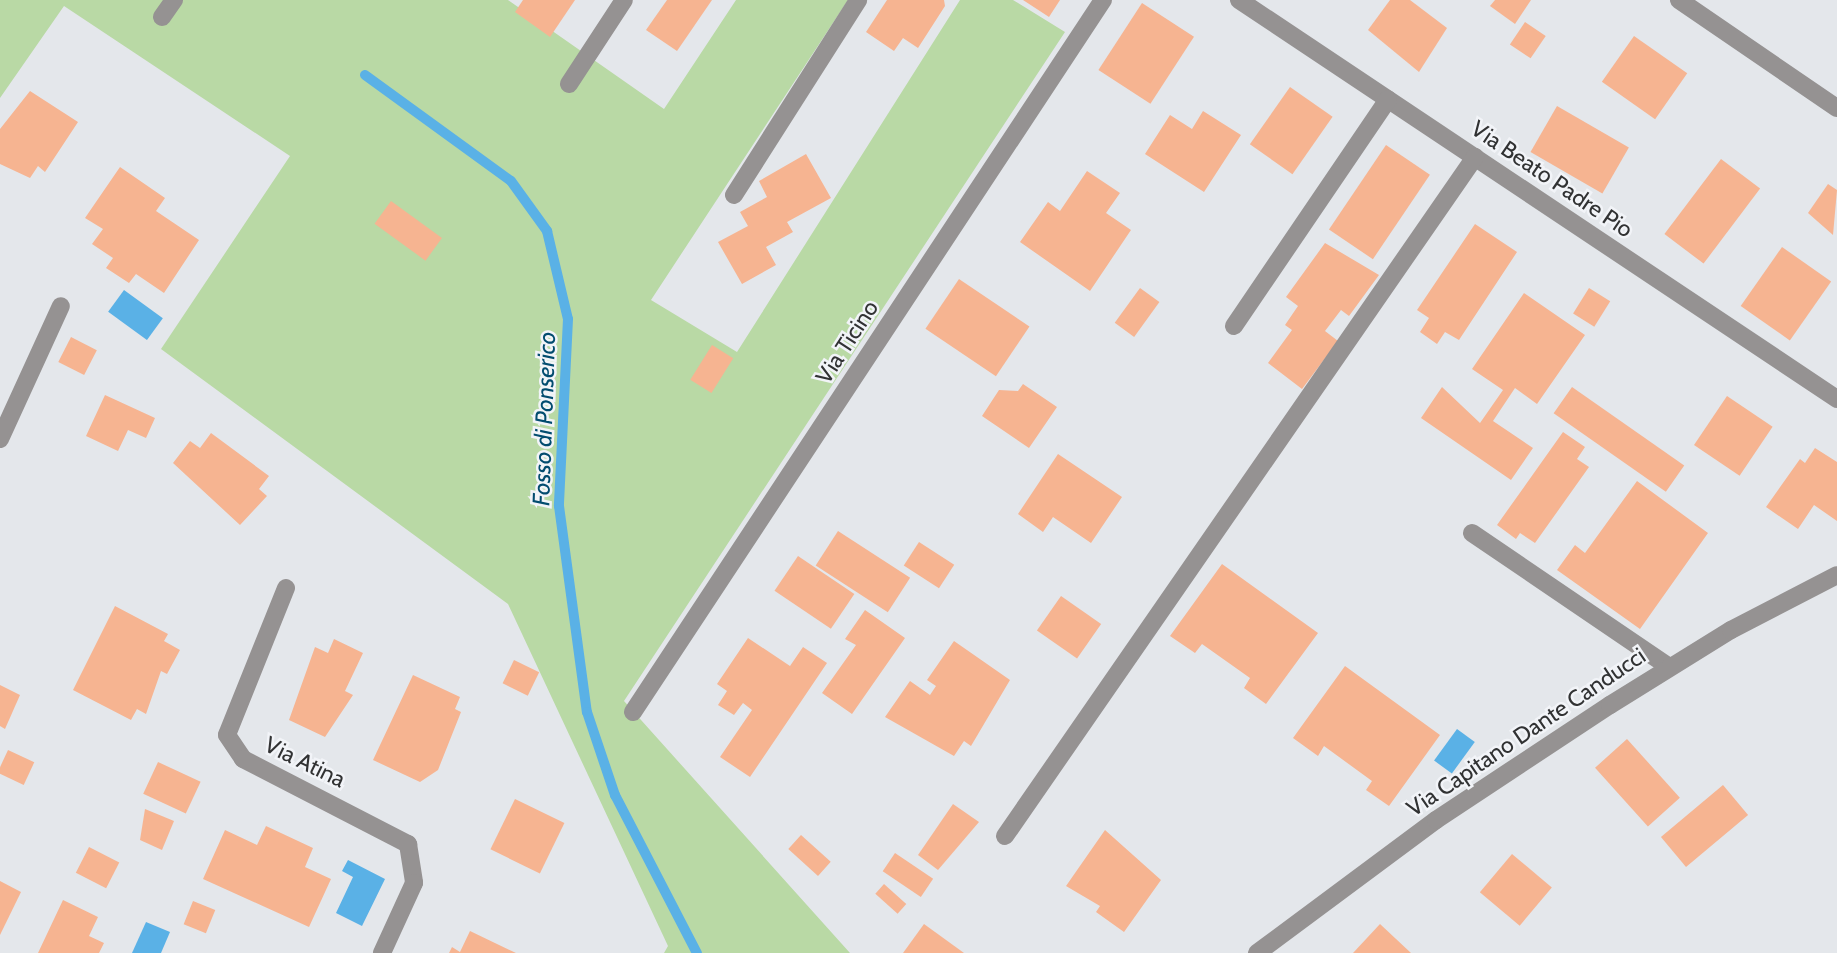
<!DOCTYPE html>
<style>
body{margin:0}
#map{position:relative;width:1837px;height:953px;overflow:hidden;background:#e4e7eb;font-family:Cabin,sans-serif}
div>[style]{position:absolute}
.green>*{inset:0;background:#b9d9a5}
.water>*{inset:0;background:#5ab1e6;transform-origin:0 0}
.stream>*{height:10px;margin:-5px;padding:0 5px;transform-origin:5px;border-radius:5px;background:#5ab1e6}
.building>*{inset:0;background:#f6b491;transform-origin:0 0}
.minor>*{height:18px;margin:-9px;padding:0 9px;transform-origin:9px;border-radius:9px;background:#959292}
span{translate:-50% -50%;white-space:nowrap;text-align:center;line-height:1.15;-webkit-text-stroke:5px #f2f4f8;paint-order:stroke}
.street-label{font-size:23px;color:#313233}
.water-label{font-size:24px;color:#024c6f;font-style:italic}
</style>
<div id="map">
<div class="green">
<i style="clip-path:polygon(0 0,508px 0,664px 109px,736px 0,848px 0,651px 300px,737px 352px,960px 0,1013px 0,1065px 32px,624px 701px,850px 953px,664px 953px,668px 946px,508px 604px,161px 349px,290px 156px,64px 6px,0 98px)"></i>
</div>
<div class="water">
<i style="left:124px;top:290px;width:48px;height:27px;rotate:36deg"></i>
<i style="left:1457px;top:729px;width:22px;height:39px;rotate:36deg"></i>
<i style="clip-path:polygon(348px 860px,385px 879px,362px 926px,336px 913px,353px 877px,342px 871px)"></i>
<i style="clip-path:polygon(146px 922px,170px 932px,161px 953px,132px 953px)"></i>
</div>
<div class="stream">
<i style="left:365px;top:75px;width:180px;rotate:36deg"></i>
<i style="left:511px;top:181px;width:62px;rotate:54.2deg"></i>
<i style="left:547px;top:231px;width:90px;rotate:76.6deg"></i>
<i style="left:568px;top:319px;width:187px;rotate:92.8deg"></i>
<i style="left:559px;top:506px;width:208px;rotate:82.3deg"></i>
<i style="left:587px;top:712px;width:88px;rotate:71.4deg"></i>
<i style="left:615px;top:795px;width:178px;rotate:62.6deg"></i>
</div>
<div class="building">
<i style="clip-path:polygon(523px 0,575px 0,550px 37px,515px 12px)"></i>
<i style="clip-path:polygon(667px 0,712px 0,677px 51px,646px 30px)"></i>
<i style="clip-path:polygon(887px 0,944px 0,945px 6px,918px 48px,903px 38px,894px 51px,866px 32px)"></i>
<i style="clip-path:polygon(1023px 0,1060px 0,1049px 17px)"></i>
<i style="clip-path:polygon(1390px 0,1410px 0,1447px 28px,1419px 72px,1368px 30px)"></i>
<i style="clip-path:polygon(1495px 0,1531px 0,1515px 24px,1490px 6px)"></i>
<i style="left:1142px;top:3px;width:62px;height:80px;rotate:33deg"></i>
<i style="left:1525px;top:22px;width:25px;height:27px;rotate:34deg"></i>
<i style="left:1634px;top:36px;width:65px;height:56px;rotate:35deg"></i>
<i style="left:1290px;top:87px;width:52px;height:70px;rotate:35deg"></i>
<i style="clip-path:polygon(30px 91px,78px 122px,45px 172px,38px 166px,30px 178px,0 164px,0 129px)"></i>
<i style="left:1557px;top:106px;width:83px;height:53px;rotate:30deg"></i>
<i style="clip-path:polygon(1203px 111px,1241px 135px,1204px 192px,1145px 154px,1170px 115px,1192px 129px)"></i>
<i style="left:1386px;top:145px;width:53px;height:102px;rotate:34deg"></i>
<i style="clip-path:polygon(806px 154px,831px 198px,787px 222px,793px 232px,766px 247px,776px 265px,742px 284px,718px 242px,748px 226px,740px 212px,767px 197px,759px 181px)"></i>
<i style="left:1721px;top:159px;width:49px;height:94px;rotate:37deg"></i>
<i style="clip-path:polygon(120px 167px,165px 198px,156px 211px,199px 240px,164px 293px,136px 274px,129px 283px,106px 268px,113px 258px,92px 244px,103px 229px,85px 218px)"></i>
<i style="clip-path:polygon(1087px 171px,1120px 193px,1106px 213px,1131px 230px,1090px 291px,1020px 242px,1048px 202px,1060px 211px)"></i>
<i style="clip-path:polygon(1828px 184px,1837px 190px,1833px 235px,1808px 213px)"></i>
<i style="left:391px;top:201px;width:63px;height:28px;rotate:36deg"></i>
<i style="clip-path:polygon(1475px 224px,1517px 252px,1459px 340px,1445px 332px,1437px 344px,1420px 332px,1429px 318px,1417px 310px)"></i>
<i style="clip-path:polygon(1325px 243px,1379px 275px,1349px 316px,1341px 310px,1325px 331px,1338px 341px,1302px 389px,1268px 363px,1292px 330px,1285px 325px,1298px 306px,1286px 297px)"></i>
<i style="left:1782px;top:247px;width:60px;height:72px;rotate:35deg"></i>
<i style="left:959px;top:279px;width:85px;height:60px;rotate:34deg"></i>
<i style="left:1140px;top:288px;width:24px;height:43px;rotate:36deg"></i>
<i style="left:1589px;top:288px;width:25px;height:30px;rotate:32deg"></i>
<i style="clip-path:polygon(1524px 293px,1585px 335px,1537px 404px,1515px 388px,1493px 421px,1533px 448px,1511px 480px,1421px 418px,1442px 387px,1480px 423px,1503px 390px,1472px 369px)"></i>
<i style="left:71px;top:337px;width:29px;height:28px;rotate:27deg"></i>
<i style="left:712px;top:345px;width:25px;height:41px;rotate:32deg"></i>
<i style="clip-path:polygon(1023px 384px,1057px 407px,1029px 448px,982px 416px,999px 390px,1018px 391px)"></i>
<i style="left:1572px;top:387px;width:137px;height:32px;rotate:35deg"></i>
<i style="clip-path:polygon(105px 395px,155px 418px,146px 438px,128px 430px,118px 451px,86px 436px)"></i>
<i style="left:1727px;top:396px;width:55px;height:59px;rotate:34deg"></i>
<i style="clip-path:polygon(1563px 432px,1585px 447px,1577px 459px,1589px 467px,1535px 543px,1520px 533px,1516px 539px,1497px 525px)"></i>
<i style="clip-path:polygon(211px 433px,269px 476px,259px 489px,267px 496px,240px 525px,173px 463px,190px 441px,200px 448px)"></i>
<i style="clip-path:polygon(1815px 448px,1837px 462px,1837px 521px,1814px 505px,1798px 529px,1766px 507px,1800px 459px,1805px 463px)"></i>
<i style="clip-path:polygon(1058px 454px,1122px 497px,1091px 543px,1053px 517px,1043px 532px,1018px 514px)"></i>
<i style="clip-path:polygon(1637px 481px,1708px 533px,1640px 629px,1557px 570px,1575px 545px,1585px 553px)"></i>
<i style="left:838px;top:531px;width:86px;height:41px;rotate:33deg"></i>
<i style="left:919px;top:542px;width:42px;height:28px;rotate:33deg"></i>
<i style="left:798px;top:556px;width:68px;height:42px;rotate:34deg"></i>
<i style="clip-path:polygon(1222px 564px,1318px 633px,1266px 704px,1244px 688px,1250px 678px,1202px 644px,1195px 653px,1170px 636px)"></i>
<i style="left:1061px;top:596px;width:49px;height:42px;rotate:35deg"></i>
<i style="clip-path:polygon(115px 606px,168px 634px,164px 641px,180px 650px,167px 674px,161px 671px,146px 714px,137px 709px,131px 720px,73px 690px)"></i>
<i style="clip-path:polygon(865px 610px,905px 638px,852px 714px,822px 693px,856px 645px,845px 639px)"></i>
<i style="clip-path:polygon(748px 638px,790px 666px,803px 647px,827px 663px,750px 777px,720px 757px,752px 710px,743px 703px,734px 715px,718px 705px,727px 691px,717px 684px)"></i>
<i style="clip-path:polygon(334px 639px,363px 653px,345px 691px,353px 695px,325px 737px,289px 720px,315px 647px,328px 653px)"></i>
<i style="clip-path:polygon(954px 641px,1010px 680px,971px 746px,964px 741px,954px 756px,885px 717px,910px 681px,930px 695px,936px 686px,927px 680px)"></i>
<i style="left:514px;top:660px;width:28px;height:26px;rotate:26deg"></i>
<i style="clip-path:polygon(1345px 666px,1440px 735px,1389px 806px,1366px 790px,1372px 781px,1324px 746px,1318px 756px,1293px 738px)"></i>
<i style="clip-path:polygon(413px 675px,460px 697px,455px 709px,461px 712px,438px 770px,420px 782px,373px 760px)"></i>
<i style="clip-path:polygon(0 685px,20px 695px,5px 729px,0 726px)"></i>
<i style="left:1627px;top:739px;width:79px;height:43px;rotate:48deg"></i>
<i style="left:8px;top:750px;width:29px;height:25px;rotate:25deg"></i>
<i style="left:158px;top:762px;width:47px;height:35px;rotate:25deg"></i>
<i style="left:1723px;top:785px;width:39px;height:81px;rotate:50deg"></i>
<i style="left:515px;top:799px;width:55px;height:56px;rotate:26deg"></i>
<i style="clip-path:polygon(953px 804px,979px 822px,938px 870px,918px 855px)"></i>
<i style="clip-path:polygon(145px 809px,174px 821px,162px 850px,140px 840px)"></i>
<i style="clip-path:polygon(266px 826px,313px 848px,305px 867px,331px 879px,309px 927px,203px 879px,225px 830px,257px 845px)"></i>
<i style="clip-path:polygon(1105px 830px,1161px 880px,1124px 932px,1096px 912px,1100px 906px,1066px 886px)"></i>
<i style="left:801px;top:835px;width:40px;height:19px;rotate:42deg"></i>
<i style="left:89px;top:847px;width:34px;height:29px;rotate:27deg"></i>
<i style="left:895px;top:853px;width:46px;height:22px;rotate:34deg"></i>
<i style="left:1512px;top:854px;width:52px;height:50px;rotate:40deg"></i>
<i style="clip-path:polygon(0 881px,21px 892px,0 935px)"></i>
<i style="left:884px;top:884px;width:30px;height:13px;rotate:42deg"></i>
<i style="clip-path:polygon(63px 900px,98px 917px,89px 936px,104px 943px,99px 953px,38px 953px)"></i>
<i style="left:193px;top:901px;width:24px;height:25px;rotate:22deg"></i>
<i style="clip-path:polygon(924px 924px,964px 953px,903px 953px)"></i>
<i style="clip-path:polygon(1380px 924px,1411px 953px,1353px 953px)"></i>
<i style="clip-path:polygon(470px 931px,516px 953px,449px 953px,452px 947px,460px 952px)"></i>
</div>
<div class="minor">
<i style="left:1239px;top:0;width:719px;rotate:33.71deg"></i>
<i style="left:1679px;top:0;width:191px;rotate:34.4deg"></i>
<i style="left:162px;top:17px;width:21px;rotate:-55deg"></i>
<i style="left:569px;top:84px;width:100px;rotate:-56.8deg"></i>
<i style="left:734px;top:195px;width:231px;rotate:-57.5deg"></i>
<i style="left:1234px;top:326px;width:274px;rotate:-55.8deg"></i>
<i style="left:0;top:439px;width:146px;rotate:-65.4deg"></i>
<i style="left:1472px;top:533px;width:238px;rotate:34.2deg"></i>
<i style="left:286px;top:588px;width:158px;rotate:111.9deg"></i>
<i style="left:227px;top:735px;width:29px;rotate:56deg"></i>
<i style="left:243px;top:759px;width:186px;rotate:27.3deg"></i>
<i style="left:408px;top:844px;width:39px;rotate:81deg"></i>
<i style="left:414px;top:883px;width:77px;rotate:114.6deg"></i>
<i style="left:633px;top:712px;width:853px;rotate:-56.57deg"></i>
<i style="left:1005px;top:836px;width:826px;rotate:-55.31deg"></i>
<i style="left:1257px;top:953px;width:223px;rotate:-36.6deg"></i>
<i style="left:1436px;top:820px;width:209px;rotate:-33.5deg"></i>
<i style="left:1610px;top:705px;width:142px;rotate:-31.8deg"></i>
<i style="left:1731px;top:630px;width:119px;rotate:-27.4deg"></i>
</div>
<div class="street-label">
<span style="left:1552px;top:179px;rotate:34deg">Via Beato Padre Pio</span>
<span style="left:847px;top:342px;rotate:-57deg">Via Ticino</span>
<span style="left:1526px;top:732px;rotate:-34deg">Via Capitano Dante Canducci</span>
<span style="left:305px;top:762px;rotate:26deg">Via Atina</span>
</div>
<div class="water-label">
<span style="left:544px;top:419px;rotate:-88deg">Fosso di Ponserico</span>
</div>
</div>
